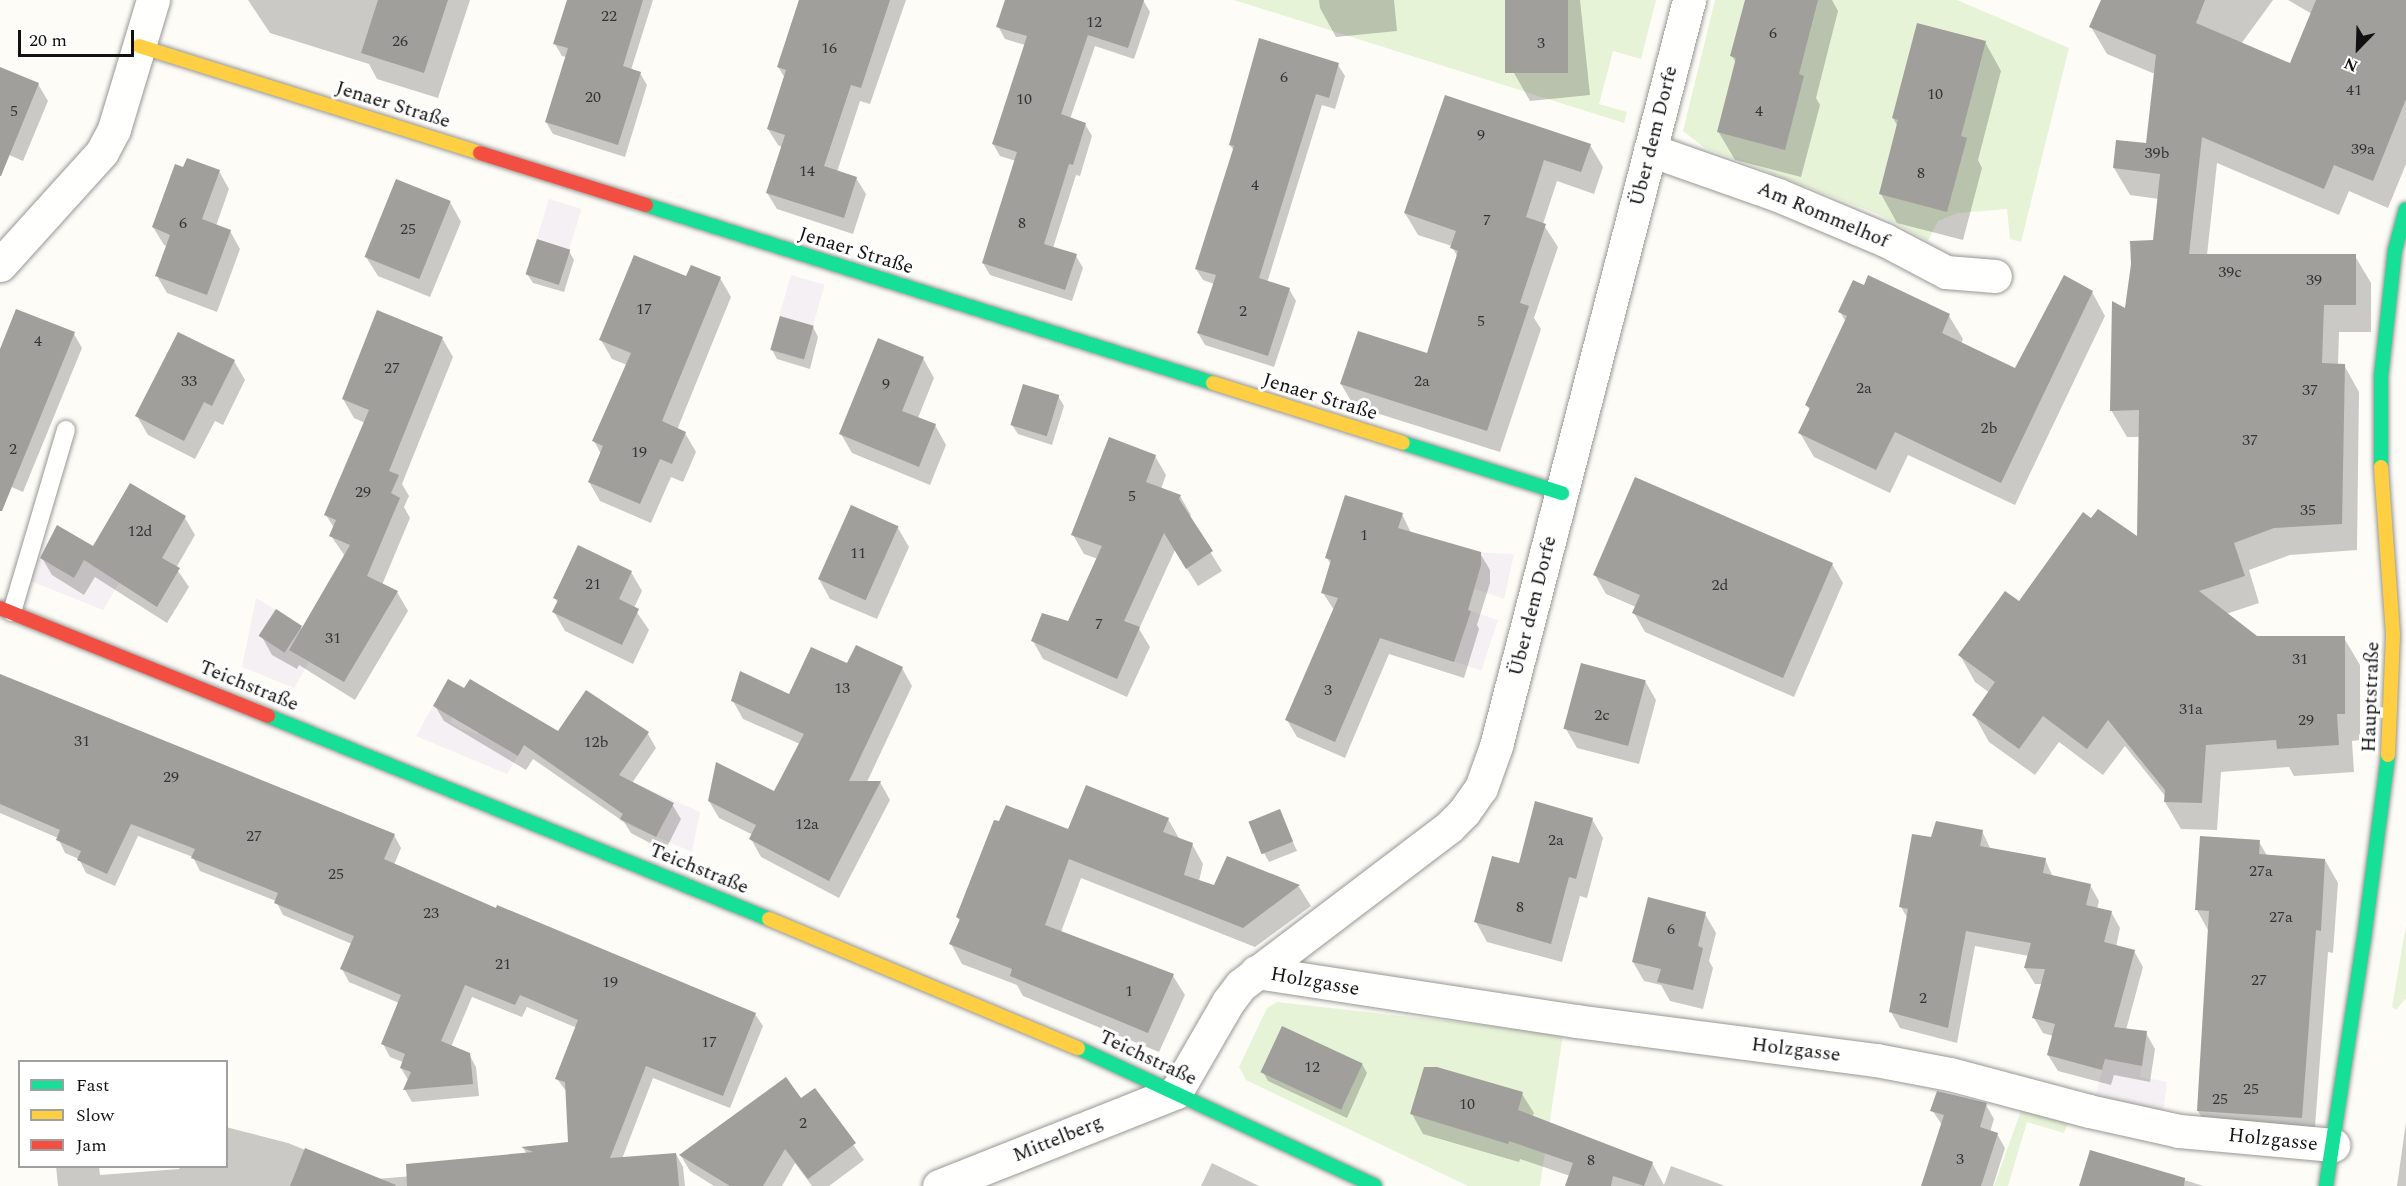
<!DOCTYPE html>
<meta charset="utf-8">
<style>
body{margin:0}
#map{position:relative;width:2406px;height:1186px;overflow:hidden;background:#fdfcf7;font-family:Spectral,serif}
div>[style]{position:absolute}
.industrial>*{inset:0;background:#f5f0f3;transform-origin:0 0}
.green>*{inset:0;background:#e7f3d7}
.shadow>*{inset:0;background:#0003}
.building>*{inset:0;background:#a19f9c;transform-origin:0 0}
.roads{filter:drop-shadow(0 0 2px #979795) drop-shadow(0 0 2px #979795)}
.lane>*{height:18px;margin:-9px;padding:0 9px;transform-origin:9px;border-radius:9px;background:#fffffe}
.street>*{height:33px;margin:-16.5px;padding:0 16.5px;transform-origin:16.5px;border-radius:16.5px;background:#fffffe}
.fast>*{height:14px;margin:-7px;padding:0 7px;transform-origin:7px;border-radius:7px;background:#16e098}
.slow>*{height:14px;margin:-7px;padding:0 7px;transform-origin:7px;border-radius:7px;background:#ffcf43}
.jam>*{height:14px;margin:-7px;padding:0 7px;transform-origin:7px;border-radius:7px;background:#f24e42}
span{translate:-50% -50%;white-space:nowrap;text-align:center;line-height:1.15;-webkit-text-stroke:6px #fff;paint-order:stroke}
.number-label{font-size:16px;color:#353434}
.number-label span{-webkit-text-stroke-width:0}
.street-label{font-size:20px;color:#111}
.legend{position:absolute;left:18px;top:1060px;width:210px;height:108px;box-sizing:border-box;background:#fff;border:2px solid #a0a0a0;margin:0;padding:8px 10px;list-style:none;font-size:18px;color:#111}
.legend li{display:flex;align-items:center;gap:12px;height:30px}
.legend b{width:30px;border:2px solid #a0a0a0}
.north{position:absolute;left:2328px;top:18px;width:60px;height:60px;-webkit-text-stroke:4px #fff;paint-order:stroke;rotate:203deg;font-size:16px;font-weight:700;line-height:24px;text-align:center;color:#111}
.north::after{content:'';display:block;margin:auto;width:21px;height:27px;background:#111;clip-path:polygon(50% 0,100% 100%,50% 72%,0 100%)}
.scale{position:absolute;left:18px;top:30px;width:116px;height:27px;box-sizing:border-box;border:3px solid #111;border-top:0;padding-left:8px;font-size:18px;line-height:21px;white-space:nowrap;color:#111;-webkit-text-stroke:4px #fff;paint-order:stroke}
</style>
<div id="map">
<div class="industrial">
<i style="left:549px;top:199px;width:34px;height:78px;rotate:17deg"></i>
<i style="left:791px;top:275px;width:35px;height:78px;rotate:16deg"></i>
<i style="clip-path:polygon(57px 525px,122px 578px,103px 610px,28px 580px)"></i>
<i style="clip-path:polygon(1451px 543px,1484px 553px,1514px 554px,1504px 599px,1441px 577px)"></i>
<i style="clip-path:polygon(256px 598px,303px 626px,288px 649px,309px 662px,294px 688px,242px 667px)"></i>
<i style="left:1436px;top:600px;width:65px;height:53px;rotate:18deg"></i>
<i style="clip-path:polygon(448px 679px,468px 690px,450px 722px,461px 729px,478px 734px,485px 696px,506px 700px,539px 720px,507px 774px,416px 736px)"></i>
<i style="clip-path:polygon(637px 784px,700px 812px,692px 852px,619px 821px)"></i>
<i style="clip-path:polygon(2114px 1027px,2147px 1031px,2140px 1077px,2167px 1082px,2163px 1111px,2095px 1098px)"></i>
</div>
<div class="green">
<i style="clip-path:polygon(1234px 0,1656px 0,1641px 59px,1613px 51px,1599px 104px,1627px 112px,1624px 123px)"></i>
<i style="clip-path:polygon(1715px 0,1957px 0,2069px 48px,2021px 242px,2010px 239px,2007px 209px,1957px 213px,1938px 221px,1928px 241px,1878px 214px,1705px 148px,1683px 131px)"></i>
<i style="clip-path:polygon(2406px 925px,2406px 998px,2396px 1010px,2392px 1007px)"></i>
<i style="clip-path:polygon(1277px 1002px,1563px 1034px,1540px 1186px,1468px 1186px,1246px 1080px,1239px 1067px,1267px 1008px)"></i>
<i style="clip-path:polygon(2022px 1108px,2068px 1123px,2064px 1133px,2027px 1122px,2008px 1186px,1994px 1186px)"></i>
</div>
<div class="shadow">
<i style="clip-path:polygon(248px 0,470px 0,438px 98px,377px 79px,369px 64px,270px 33px)"></i>
<i style="clip-path:polygon(568px 0,653px 0,631px 70px,640px 73px,647px 85px,625px 157px,553px 134px,546px 122px,566px 57px,562px 56px,555px 44px)"></i>
<i style="clip-path:polygon(799px 0,906px 0,870px 104px,860px 101px,837px 172px,856px 178px,866px 194px,853px 234px,777px 209px,767px 193px,782px 147px,778px 145px,768px 129px,785px 78px,778px 67px)"></i>
<i style="clip-path:polygon(1007px 0,1143px 0,1150px 12px,1134px 59px,1095px 46px,1070px 119px,1085px 124px,1092px 136px,1080px 176px,1076px 175px,1053px 248px,1076px 256px,1083px 268px,1072px 301px,990px 275px,983px 263px,1016px 161px,1000px 156px,993px 144px,1025px 45px,1005px 39px,998px 26px)"></i>
<i style="clip-path:polygon(1319px 0,1394px 0,1397px 31px,1336px 37px,1320px 8px)"></i>
<i style="clip-path:polygon(1506px 0,1580px 0,1590px 95px,1530px 101px,1514px 73px)"></i>
<i style="clip-path:polygon(1746px 0,1832px 0,1838px 11px,1816px 98px,1820px 105px,1801px 177px,1735px 160px,1718px 131px,1736px 63px,1732px 56px)"></i>
<i style="clip-path:polygon(2102px 0,2273px 0,2241px 44px,2290px 65px,2312px 14px,2288px 0,2406px 0,2406px 164px,2388px 208px,2349px 191px,2339px 215px,2217px 163px,2207px 255px,2355px 256px,2371px 283px,2371px 332px,2339px 332px,2338px 365px,2344px 365px,2359px 392px,2357px 550px,2290px 555px,2249px 570px,2259px 603px,2226px 614px,2256px 637px,2344px 638px,2360px 665px,2360px 740px,2352px 741px,2354px 772px,2294px 776px,2289px 767px,2221px 772px,2217px 830px,2181px 829px,2165px 802px,2166px 797px,2125px 746px,2103px 775px,2059px 742px,2035px 775px,1989px 742px,1974px 715px,1990px 693px,1975px 682px,1960px 655px,2019px 603px,2092px 520px,2138px 539px,2140px 437px,2127px 437px,2111px 410px,2126px 310px,2155px 242px,2159px 199px,2130px 195px,2114px 168px,2117px 141px,2148px 144px,2155px 74px,2107px 54px,2091px 27px)"></i>
<i style="clip-path:polygon(1985px 42px,2001px 71px,1978px 160px,1982px 168px,1963px 240px,1897px 223px,1881px 194px,1898px 127px,1893px 118px)"></i>
<i style="clip-path:polygon(1338px 65px,1345px 76px,1335px 109px,1322px 105px,1267px 283px,1289px 289px,1296px 301px,1274px 367px,1205px 345px,1198px 333px,1214px 284px,1203px 280px,1196px 269px,1234px 151px,1230px 145px)"></i>
<i style="clip-path:polygon(0 68px,38px 84px,48px 101px,23px 161px,0 151px)"></i>
<i style="clip-path:polygon(1446px 97px,1590px 145px,1603px 167px,1594px 194px,1557px 181px,1543px 224px,1558px 247px,1534px 318px,1541px 329px,1500px 452px,1354px 406px,1341px 384px,1428px 355px,1458px 258px,1452px 246px,1418px 235px,1405px 213px)"></i>
<i style="clip-path:polygon(219px 171px,229px 189px,216px 226px,230px 231px,240px 249px,217px 312px,167px 293px,157px 276px,167px 246px,164px 245px,153px 227px)"></i>
<i style="clip-path:polygon(450px 202px,461px 222px,430px 297px,378px 276px,366px 257px)"></i>
<i style="clip-path:polygon(569px 251px,574px 260px,564px 292px,533px 283px,527px 274px)"></i>
<i style="clip-path:polygon(1869px 277px,1949px 316px,1963px 339px,1961px 344px,2015px 370px,2092px 292px,2105px 316px,2015px 505px,1908px 455px,1890px 493px,1814px 457px,1800px 433px,1810px 411px,1807px 405px,1846px 322px,1840px 312px,1864px 287px)"></i>
<i style="clip-path:polygon(687px 278px,720px 278px,731px 297px,677px 430px,685px 433px,696px 452px,683px 482px,671px 477px,651px 523px,600px 501px,589px 482px,601px 454px,594px 441px,627px 365px,612px 359px,601px 340px)"></i>
<i style="clip-path:polygon(813px 327px,818px 337px,810px 369px,777px 359px,772px 350px)"></i>
<i style="clip-path:polygon(74px 334px,82px 348px,23px 492px,0 482px,0 353px)"></i>
<i style="clip-path:polygon(442px 338px,453px 357px,402px 484px,409px 496px,404px 507px,410px 518px,382px 585px,397px 592px,408px 611px,355px 700px,299px 665px,297px 669px,272px 655px,262px 637px,301px 627px,302px 629px,345px 556px,331px 536px,334px 528px,326px 515px,365px 423px,354px 418px,343px 399px)"></i>
<i style="clip-path:polygon(923px 358px,934px 378px,918px 418px,935px 425px,946px 445px,930px 485px,852px 453px,841px 434px)"></i>
<i style="clip-path:polygon(234px 361px,245px 380px,223px 425px,215px 421px,195px 459px,148px 435px,137px 416px)"></i>
<i style="clip-path:polygon(1058px 396px,1064px 406px,1052px 445px,1018px 434px,1012px 425px)"></i>
<i style="clip-path:polygon(1155px 456px,1166px 475px,1161px 489px,1180px 496px,1191px 515px,1189px 518px,1222px 571px,1198px 586px,1175px 550px,1139px 629px,1150px 647px,1127px 697px,1043px 659px,1033px 641px,1068px 623px,1098px 559px,1084px 554px,1073px 535px)"></i>
<i style="clip-path:polygon(131px 485px,185px 518px,195px 535px,176px 568px,189px 587px,167px 623px,95px 577px,84px 595px,52px 575px,42px 558px,93px 548px)"></i>
<i style="clip-path:polygon(1402px 514px,1411px 533px,1480px 553px,1490px 570px,1490px 583px,1477px 625px,1479px 629px,1464px 678px,1389px 654px,1345px 758px,1297px 737px,1287px 720px,1334px 610px,1323px 593px,1331px 565px,1327px 558px)"></i>
<i style="clip-path:polygon(898px 528px,909px 547px,877px 619px,830px 599px,819px 579px)"></i>
<i style="clip-path:polygon(1832px 564px,1843px 583px,1794px 697px,1645px 632px,1634px 613px,1636px 607px,1606px 594px,1595px 575px)"></i>
<i style="clip-path:polygon(631px 572px,642px 591px,634px 608px,649px 630px,633px 664px,565px 631px,554px 612px,558px 603px,555px 598px)"></i>
<i style="clip-path:polygon(848px 665px,902px 668px,912px 686px,867px 782px,880px 782px,890px 800px,839px 898px,761px 857px,751px 839px,753px 835px,719px 818px,709px 801px,775px 793px,800px 744px,743px 719px,733px 701px,789px 696px)"></i>
<i style="clip-path:polygon(0 675px,394px 835px,401px 848px,394px 865px,497px 910px,755px 1014px,763px 1026px,730px 1108px,653px 1078px,622px 1159px,676px 1154px,683px 1167px,685px 1186px,58px 1186px,56px 1166px,99px 1166px,100px 1175px,179px 1169px,181px 1166px,226px 1166px,226px 1127px,288px 1143px,377px 1179px,435px 1174px,527px 1154px,523px 1148px,570px 1143px,567px 1092px,557px 1079px,577px 1028px,527px 1007px,522px 1017px,472px 997px,451px 1047px,469px 1054px,476px 1067px,479px 1096px,412px 1102px,405px 1090px,408px 1080px,401px 1068px,403px 1062px,390px 1057px,383px 1044px,399px 1003px,349px 982px,342px 969px,352px 944px,283px 915px,276px 901px,200px 871px,193px 857px,138px 836px,115px 886px,86px 873px,79px 859px,65px 853px,58px 838px,0 813px)"></i>
<i style="clip-path:polygon(1645px 681px,1656px 700px,1639px 764px,1577px 748px,1566px 729px)"></i>
<i style="clip-path:polygon(465px 690px,559px 733px,648px 734px,656px 748px,632px 783px,672px 804px,681px 819px,665px 851px,631px 833px,624px 822px,533px 759px,526px 770px,444px 721px,435px 706px)"></i>
<i style="clip-path:polygon(1279px 811px,1297px 851px,1269px 862px,1264px 853px)"></i>
<i style="clip-path:polygon(1168px 819px,1180px 840px,1192px 844px,1203px 864px,1199px 881px,1215px 887px,1227px 858px,1299px 887px,1311px 906px,1255px 947px,1081px 878px,1061px 932px,1173px 976px,1185px 995px,1159px 1052px,1023px 996px,1017px 985px,962px 964px,951px 944px,961px 922px,957px 917px,1069px 831px)"></i>
<i style="clip-path:polygon(1592px 819px,1603px 838px,1587px 898px,1580px 896px,1562px 962px,1487px 942px,1476px 922px,1520px 865px)"></i>
<i style="clip-path:polygon(1982px 831px,1991px 850px,2045px 859px,2053px 877px,2090px 885px,2099px 901px,2097px 909px,2111px 912px,2120px 928px,2116px 947px,2134px 951px,2143px 967px,2126px 1030px,2146px 1033px,2155px 1049px,2150px 1082px,2114px 1075px,2111px 1085px,2058px 1071px,2048px 1055px,2053px 1036px,2043px 1033px,2034px 1018px,2043px 984px,2035px 984px,2025px 968px,2029px 956px,1975px 946px,1957px 1043px,1900px 1028px,1891px 1012px,1908px 919px,1901px 907px,1932px 839px)"></i>
<i style="clip-path:polygon(2259px 842px,2268px 857px,2325px 860px,2338px 883px,2333px 953px,2328px 952px,2314px 1140px,2211px 1133px,2198px 1111px,2209px 932px,2197px 910px)"></i>
<i style="clip-path:polygon(1705px 914px,1716px 933px,1709px 961px,1713px 968px,1703px 1009px,1670px 1001px,1661px 985px,1644px 981px,1633px 962px)"></i>
<i style="clip-path:polygon(1362px 1064px,1367px 1073px,1347px 1118px,1268px 1081px,1263px 1072px)"></i>
<i style="clip-path:polygon(814px 1090px,864px 1160px,829px 1186px,812px 1186px,795px 1163px,782px 1186px,714px 1186px,690px 1171px,681px 1156px,801px 1100px)"></i>
<i style="clip-path:polygon(1522px 1094px,1534px 1113px,1532px 1117px,1652px 1163px,1664px 1185px,1671px 1166px,1725px 1186px,1566px 1186px,1570px 1176px,1520px 1159px,1519px 1162px,1423px 1134px,1412px 1114px)"></i>
<i style="clip-path:polygon(1986px 1105px,1994px 1119px,1990px 1132px,1997px 1134px,2005px 1148px,1993px 1186px,1923px 1186px,1942px 1125px,1932px 1110px)"></i>
<i style="clip-path:polygon(2406px 1122px,2406px 1186px,2397px 1186px)"></i>
<i style="clip-path:polygon(2091px 1152px,2204px 1186px,2081px 1186px)"></i>
<i style="clip-path:polygon(1212px 1163px,1259px 1186px,1201px 1186px)"></i>
</div>
<div class="building">
<i style="clip-path:polygon(378px 0,448px 0,424px 73px,361px 53px)"></i>
<i style="clip-path:polygon(567px 0,643px 0,623px 66px,641px 72px,618px 145px,545px 122px,568px 48px,553px 44px)"></i>
<i style="clip-path:polygon(799px 0,890px 0,861px 88px,851px 85px,824px 166px,857px 177px,844px 218px,766px 193px,785px 135px,767px 129px,786px 70px,777px 67px)"></i>
<i style="clip-path:polygon(1005px 0,1144px 0,1128px 48px,1088px 35px,1061px 114px,1086px 123px,1073px 165px,1069px 164px,1044px 244px,1077px 254px,1065px 290px,982px 263px,1017px 152px,992px 144px,1027px 36px,996px 27px)"></i>
<i style="left:1505px;top:0;width:63px;height:73px"></i>
<i style="clip-path:polygon(1745px 0,1818px 0,1799px 74px,1804px 76px,1785px 150px,1717px 132px,1736px 58px,1730px 56px)"></i>
<i style="clip-path:polygon(2101px 0,2205px 0,2196px 23px,2290px 63px,2316px 0,2406px 0,2406px 99px,2373px 181px,2334px 165px,2324px 189px,2202px 137px,2189px 254px,2356px 254px,2356px 305px,2324px 305px,2322px 363px,2345px 364px,2342px 524px,2274px 528px,2234px 543px,2245px 576px,2199px 591px,2257px 636px,2345px 636px,2345px 714px,2337px 714px,2339px 745px,2277px 749px,2276px 740px,2206px 745px,2202px 803px,2164px 802px,2165px 790px,2108px 720px,2087px 749px,2043px 716px,2019px 749px,1972px 715px,1995px 682px,1958px 655px,2005px 591px,2019px 601px,2083px 512px,2091px 518px,2098px 509px,2137px 536px,2139px 410px,2110px 411px,2112px 301px,2125px 308px,2131px 264px,2130px 241px,2153px 240px,2160px 174px,2113px 168px,2116px 140px,2146px 143px,2156px 55px,2089px 27px)"></i>
<i style="clip-path:polygon(1917px 23px,1986px 41px,1961px 136px,1967px 138px,1947px 212px,1879px 194px,1898px 120px,1892px 118px)"></i>
<i style="clip-path:polygon(1259px 38px,1339px 63px,1329px 98px,1316px 94px,1259px 278px,1290px 288px,1268px 356px,1197px 333px,1216px 275px,1195px 269px,1234px 146px,1229px 145px)"></i>
<i style="clip-path:polygon(0 67px,39px 83px,1px 176px,0 176px)"></i>
<i style="clip-path:polygon(1445px 95px,1591px 144px,1581px 172px,1544px 160px,1526px 217px,1546px 224px,1520px 303px,1529px 306px,1487px 431px,1340px 384px,1358px 331px,1427px 353px,1458px 251px,1450px 248px,1456px 231px,1404px 213px)"></i>
<i style="clip-path:polygon(187px 158px,220px 170px,202px 219px,231px 230px,207px 295px,155px 276px,170px 235px,152px 227px,175px 164px,183px 167px)"></i>
<i style="left:396px;top:179px;width:59px;height:84px;rotate:22deg"></i>
<i style="left:537px;top:239px;width:35px;height:37px;rotate:18deg"></i>
<i style="clip-path:polygon(634px 255px,686px 276px,691px 265px,721px 277px,662px 421px,686px 432px,672px 464px,660px 459px,640px 504px,588px 482px,603px 446px,592px 441px,631px 353px,599px 340px)"></i>
<i style="clip-path:polygon(1868px 275px,1950px 314px,1942px 333px,2015px 368px,2064px 275px,2093px 291px,2001px 483px,1895px 432px,1876px 470px,1798px 433px,1810px 408px,1805px 405px,1847px 316px,1838px 312px,1853px 280px,1864px 285px)"></i>
<i style="clip-path:polygon(16px 309px,75px 332px,2px 511px,0 511px,0 349px)"></i>
<i style="clip-path:polygon(377px 310px,443px 337px,389px 471px,399px 475px,391px 493px,400px 498px,367px 576px,398px 591px,344px 682px,289px 650px,350px 545px,329px 536px,336px 520px,324px 515px,369px 410px,342px 399px)"></i>
<i style="left:780px;top:316px;width:35px;height:35px;rotate:16deg"></i>
<i style="clip-path:polygon(178px 332px,235px 360px,212px 406px,204px 402px,184px 441px,135px 416px)"></i>
<i style="clip-path:polygon(878px 338px,924px 357px,902px 411px,936px 424px,919px 467px,839px 434px)"></i>
<i style="left:1023px;top:384px;width:38px;height:43px;rotate:17deg"></i>
<i style="clip-path:polygon(1109px 437px,1156px 455px,1146px 482px,1181px 495px,1179px 499px,1213px 551px,1186px 569px,1164px 533px,1124px 621px,1140px 627px,1117px 679px,1031px 641px,1042px 613px,1068px 621px,1102px 546px,1071px 535px)"></i>
<i style="clip-path:polygon(1635px 477px,1833px 563px,1783px 678px,1632px 613px,1640px 595px,1593px 575px)"></i>
<i style="clip-path:polygon(130px 483px,186px 516px,162px 558px,180px 568px,157px 607px,84px 560px,74px 578px,40px 558px,57px 525px,93px 546px)"></i>
<i style="clip-path:polygon(1345px 495px,1403px 513px,1398px 528px,1481px 552px,1481px 565px,1468px 610px,1471px 611px,1454px 662px,1380px 638px,1335px 742px,1285px 720px,1338px 598px,1321px 593px,1331px 560px,1325px 558px)"></i>
<i style="left:851px;top:505px;width:52px;height:81px;rotate:24deg"></i>
<i style="clip-path:polygon(578px 545px,632px 571px,619px 599px,639px 609px,622px 645px,552px 612px,558px 600px,553px 598px)"></i>
<i style="left:276px;top:609px;width:31px;height:32px;rotate:33deg"></i>
<i style="clip-path:polygon(856px 645px,903px 667px,849px 781px,881px 781px,829px 881px,749px 839px,756px 825px,708px 801px,716px 762px,774px 791px,804px 734px,731px 701px,740px 671px,789px 694px,811px 647px,847px 663px)"></i>
<i style="left:1581px;top:663px;width:67px;height:68px;rotate:15deg"></i>
<i style="clip-path:polygon(0 674px,395px 834px,384px 859px,496px 908px,497px 905px,756px 1013px,723px 1096px,646px 1066px,610px 1158px,676px 1153px,679px 1186px,407px 1186px,406px 1164px,533px 1152px,521px 1147px,568px 1142px,565px 1082px,555px 1079px,578px 1020px,520px 995px,515px 1005px,465px 985px,441px 1041px,470px 1053px,473px 1084px,403px 1090px,411px 1072px,400px 1068px,405px 1054px,381px 1044px,401px 995px,340px 969px,354px 936px,274px 903px,278px 893px,191px 858px,195px 849px,131px 824px,107px 874px,77px 860px,81px 851px,56px 840px,60px 830px,0 804px)"></i>
<i style="clip-path:polygon(448px 679px,464px 688px,470px 679px,558px 731px,586px 690px,649px 732px,619px 775px,674px 803px,656px 837px,620px 819px,623px 814px,524px 745px,518px 756px,433px 706px)"></i>
<i style="clip-path:polygon(1086px 785px,1169px 818px,1163px 832px,1193px 843px,1184px 875px,1214px 885px,1227px 856px,1300px 885px,1243px 928px,1069px 859px,1045px 925px,1174px 974px,1148px 1033px,1010px 976px,1012px 969px,949px 944px,960px 919px,956px 917px,994px 820px,999px 821px,1006px 805px,1068px 829px)"></i>
<i style="clip-path:polygon(1535px 801px,1593px 818px,1576px 879px,1569px 877px,1551px 944px,1474px 922px,1492px 856px,1519px 863px)"></i>
<i style="left:1280px;top:809px;width:35px;height:34px;rotate:68deg"></i>
<i style="clip-path:polygon(1936px 821px,1983px 830px,1980px 846px,2046px 858px,2043px 873px,2091px 884px,2086px 905px,2112px 911px,2104px 942px,2135px 950px,2114px 1027px,2147px 1031px,2142px 1066px,2105px 1059px,2102px 1070px,2047px 1055px,2055px 1024px,2032px 1018px,2045px 969px,2024px 968px,2031px 943px,1966px 931px,1948px 1028px,1889px 1012px,1908px 909px,1899px 907px,1912px 834px,1931px 837px)"></i>
<i style="clip-path:polygon(2200px 836px,2260px 840px,2259px 854px,2325px 859px,2321px 931px,2316px 930px,2302px 1118px,2197px 1111px,2209px 911px,2195px 910px)"></i>
<i style="clip-path:polygon(1648px 897px,1706px 912px,1698px 946px,1703px 948px,1693px 990px,1657px 982px,1661px 969px,1632px 962px)"></i>
<i style="left:1282px;top:1026px;width:89px;height:51px;rotate:25deg"></i>
<i style="clip-path:polygon(1424px 1067px,1437px 1067px,1523px 1092px,1518px 1110px,1653px 1162px,1644px 1186px,1613px 1176px,1611px 1186px,1565px 1186px,1573px 1163px,1509px 1141px,1508px 1144px,1410px 1114px)"></i>
<i style="clip-path:polygon(786px 1077px,801px 1098px,815px 1088px,856px 1143px,808px 1179px,785px 1149px,763px 1186px,730px 1186px,679px 1155px)"></i>
<i style="clip-path:polygon(1937px 1091px,1987px 1103px,1980px 1127px,1998px 1133px,1981px 1186px,1921px 1186px,1944px 1115px,1930px 1111px)"></i>
<i style="clip-path:polygon(305px 1148px,396px 1185px,395px 1186px,290px 1186px)"></i>
<i style="clip-path:polygon(2090px 1150px,2185px 1178px,2184px 1186px,2079px 1186px)"></i>
</div>
<div class="roads">
<div class="lane">
<i style="left:12px;top:612px;width:190px;rotate:-73.5deg"></i>
</div>
<div class="street">
<i style="left:1650px;top:150px;width:136px;rotate:19.4deg"></i>
<i style="left:1778px;top:195px;width:116px;rotate:22.8deg"></i>
<i style="left:1885px;top:240px;width:69px;rotate:27.7deg"></i>
<i style="left:1946px;top:272px;width:49px;rotate:4.7deg"></i>
<i style="left:0;top:265px;width:152px;rotate:-47.9deg"></i>
<i style="left:102px;top:152px;width:26px;rotate:-62deg"></i>
<i style="left:114px;top:129px;width:135px;rotate:-73.2deg"></i>
<i style="left:1256px;top:972px;width:324px;rotate:8.7deg"></i>
<i style="left:1576px;top:1021px;width:303px;rotate:7.4deg"></i>
<i style="left:1876px;top:1060px;width:75px;rotate:10.7deg"></i>
<i style="left:1950px;top:1074px;width:144px;rotate:14.9deg"></i>
<i style="left:2089px;top:1111px;width:92px;rotate:12.5deg"></i>
<i style="left:2179px;top:1131px;width:155px;rotate:5.2deg"></i>
<i style="left:939px;top:1186px;width:255px;rotate:-21.6deg"></i>
<i style="left:1176px;top:1092px;width:104px;rotate:-60deg"></i>
<i style="left:1228px;top:1002px;width:21px;rotate:-53deg"></i>
<i style="left:1241px;top:985px;width:261px;rotate:-37.2deg"></i>
<i style="left:1449px;top:827px;width:21px;rotate:-45deg"></i>
<i style="left:1464px;top:812px;width:29px;rotate:-55deg"></i>
<i style="left:1481px;top:788px;width:45px;rotate:-70.3deg"></i>
<i style="left:1496px;top:746px;width:771px;rotate:-75.49deg"></i>
</div>
<div class="fast">
<i style="left:646px;top:205px;width:594px;rotate:17.43deg"></i>
<i style="left:1403px;top:443px;width:167px;rotate:17.5deg"></i>
<i style="left:2381px;top:467px;width:91px;rotate:-90deg"></i>
<i style="left:2381px;top:376px;width:127px;rotate:-83.7deg"></i>
<i style="left:2395px;top:250px;width:42px;rotate:-75deg"></i>
<i style="left:268px;top:716px;width:541px;rotate:22.06deg"></i>
<i style="left:1078px;top:1048px;width:327px;rotate:24.9deg"></i>
<i style="left:2326px;top:1186px;width:251px;rotate:-81.3deg"></i>
<i style="left:2364px;top:938px;width:185px;rotate:-82.5deg"></i>
</div>
<div class="slow">
<i style="left:139px;top:46px;width:357px;rotate:17.4deg"></i>
<i style="left:1213px;top:383px;width:199px;rotate:17.5deg"></i>
<i style="left:2381px;top:467px;width:168px;rotate:85.9deg"></i>
<i style="left:2393px;top:635px;width:120px;rotate:92.4deg"></i>
<i style="left:769px;top:919px;width:335px;rotate:22.7deg"></i>
</div>
<div class="jam">
<i style="left:480px;top:153px;width:174px;rotate:17.4deg"></i>
<i style="left:0;top:608px;width:289px;rotate:21.9deg"></i>
</div>
</div>
<div class="number-label">
<span style="left:609px;top:16px">22</span>
<span style="left:1094px;top:22px">12</span>
<span style="left:1773px;top:33px">6</span>
<span style="left:400px;top:41px">26</span>
<span style="left:1541px;top:43px">3</span>
<span style="left:829px;top:48px">16</span>
<span style="left:1284px;top:77px">6</span>
<span style="left:2354px;top:90px">41</span>
<span style="left:1935px;top:94px">10</span>
<span style="left:593px;top:97px">20</span>
<span style="left:1024px;top:99px">10</span>
<span style="left:14px;top:111px">5</span>
<span style="left:1759px;top:111px">4</span>
<span style="left:1481px;top:135px">9</span>
<span style="left:2363px;top:149px">39a</span>
<span style="left:2157px;top:153px">39b</span>
<span style="left:807px;top:171px">14</span>
<span style="left:1921px;top:173px">8</span>
<span style="left:1255px;top:185px">4</span>
<span style="left:1487px;top:220px">7</span>
<span style="left:183px;top:223px">6</span>
<span style="left:1022px;top:223px">8</span>
<span style="left:408px;top:229px">25</span>
<span style="left:2230px;top:272px">39c</span>
<span style="left:2314px;top:280px">39</span>
<span style="left:644px;top:309px">17</span>
<span style="left:1243px;top:311px">2</span>
<span style="left:1481px;top:321px">5</span>
<span style="left:38px;top:341px">4</span>
<span style="left:392px;top:368px">27</span>
<span style="left:189px;top:381px">33</span>
<span style="left:1422px;top:381px">2a</span>
<span style="left:886px;top:384px">9</span>
<span style="left:1864px;top:388px">2a</span>
<span style="left:2310px;top:390px">37</span>
<span style="left:1989px;top:428px">2b</span>
<span style="left:2250px;top:440px">37</span>
<span style="left:13px;top:449px">2</span>
<span style="left:639px;top:452px">19</span>
<span style="left:363px;top:492px">29</span>
<span style="left:1132px;top:496px">5</span>
<span style="left:2308px;top:510px">35</span>
<span style="left:140px;top:531px">12d</span>
<span style="left:1364px;top:535px">1</span>
<span style="left:858px;top:553px">11</span>
<span style="left:593px;top:584px">21</span>
<span style="left:1720px;top:585px">2d</span>
<span style="left:1099px;top:624px">7</span>
<span style="left:333px;top:638px">31</span>
<span style="left:2300px;top:659px">31</span>
<span style="left:842px;top:688px">13</span>
<span style="left:1328px;top:690px">3</span>
<span style="left:2191px;top:709px">31a</span>
<span style="left:1602px;top:715px">2c</span>
<span style="left:2306px;top:720px">29</span>
<span style="left:82px;top:741px">31</span>
<span style="left:596px;top:742px">12b</span>
<span style="left:171px;top:777px">29</span>
<span style="left:807px;top:824px">12a</span>
<span style="left:254px;top:836px">27</span>
<span style="left:1556px;top:840px">2a</span>
<span style="left:2261px;top:871px">27a</span>
<span style="left:336px;top:874px">25</span>
<span style="left:1520px;top:907px">8</span>
<span style="left:431px;top:913px">23</span>
<span style="left:2281px;top:917px">27a</span>
<span style="left:1671px;top:929px">6</span>
<span style="left:503px;top:964px">21</span>
<span style="left:2259px;top:980px">27</span>
<span style="left:610px;top:982px">19</span>
<span style="left:1129px;top:991px">1</span>
<span style="left:1923px;top:998px">2</span>
<span style="left:709px;top:1042px">17</span>
<span style="left:1312px;top:1067px">12</span>
<span style="left:2251px;top:1089px">25</span>
<span style="left:2220px;top:1099px">25</span>
<span style="left:1467px;top:1104px">10</span>
<span style="left:803px;top:1123px">2</span>
<span style="left:1960px;top:1159px">3</span>
<span style="left:1591px;top:1160px">8</span>
</div>
<div class="street-label">
<span style="left:393px;top:105px;rotate:17deg">Jenaer Straße</span>
<span style="left:1654px;top:136px;rotate:-76deg">Über dem Dorfe</span>
<span style="left:1823px;top:215px;rotate:23deg">Am Rommelhof</span>
<span style="left:856px;top:251px;rotate:17deg">Jenaer Straße</span>
<span style="left:1320px;top:397px;rotate:17deg">Jenaer Straße</span>
<span style="left:1533px;top:606px;rotate:-76deg">Über dem Dorfe</span>
<span style="left:249px;top:686px;rotate:22deg">Teichstraße</span>
<span style="left:2371px;top:697px;rotate:-88deg">Hauptstraße</span>
<span style="left:699px;top:869px;rotate:22deg">Teichstraße</span>
<span style="left:1315px;top:982px;rotate:10deg">Holzgasse</span>
<span style="left:1796px;top:1050px;rotate:7deg">Holzgasse</span>
<span style="left:1148px;top:1058px;rotate:25deg">Teichstraße</span>
<span style="left:1058px;top:1139px;rotate:-22deg">Mittelberg</span>
<span style="left:2273px;top:1140px;rotate:6deg">Holzgasse</span>
</div>
<ul class="legend">
<li><b style="height:8px;background:#16e098"></b>Fast</li>
<li><b style="height:8px;background:#ffcf43"></b>Slow</li>
<li><b style="height:8px;background:#f24e42"></b>Jam</li>
</ul>
<div class="north">N</div>
<div class="scale">20 m</div>
</div>
